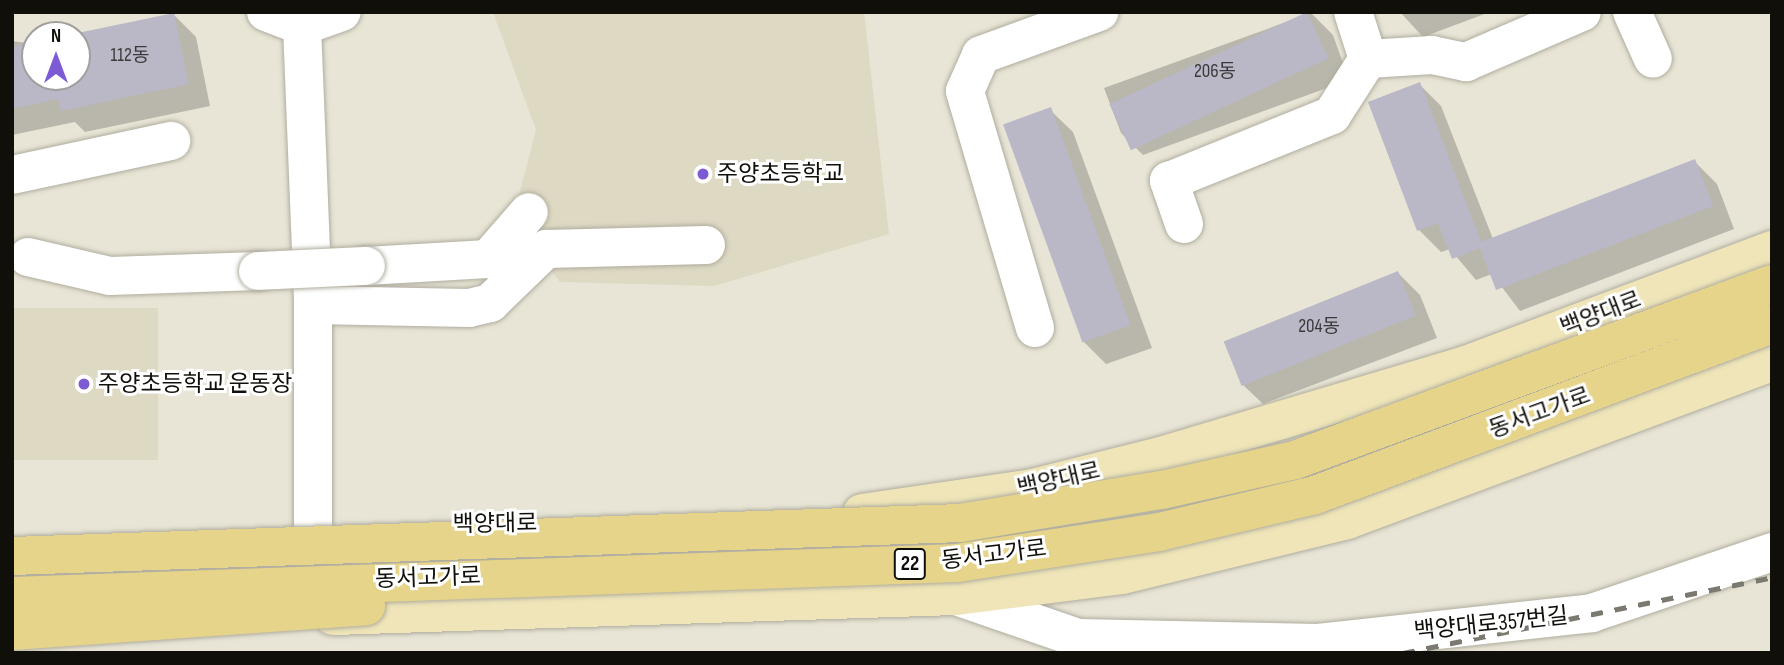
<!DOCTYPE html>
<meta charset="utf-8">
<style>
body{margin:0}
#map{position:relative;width:1784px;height:665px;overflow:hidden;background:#e8e5d6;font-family:"Sofia Sans Condensed","Noto Sans KR",sans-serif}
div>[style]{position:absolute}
.built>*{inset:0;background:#ded9c3;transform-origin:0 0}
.shadow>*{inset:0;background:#0003}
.building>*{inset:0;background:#bab8c7;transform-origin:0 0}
.roads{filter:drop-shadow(0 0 2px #b0ad9f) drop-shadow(0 0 2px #b0ad9f)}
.minor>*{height:38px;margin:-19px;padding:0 19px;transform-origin:19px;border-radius:19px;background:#fff}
.major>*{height:38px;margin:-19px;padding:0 19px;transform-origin:19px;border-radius:19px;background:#efe5b8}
.rail>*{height:5px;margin-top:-2.5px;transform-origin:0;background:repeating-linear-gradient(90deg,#7c7a70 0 12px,transparent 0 24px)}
.bridges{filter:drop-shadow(0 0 2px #b0ad9f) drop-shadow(0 0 2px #b0ad9f)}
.minor-bridge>*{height:38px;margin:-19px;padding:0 19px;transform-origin:19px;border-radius:19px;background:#fff}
.highway-bridge>*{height:38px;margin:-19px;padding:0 19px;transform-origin:19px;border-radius:19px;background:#e5d489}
.dots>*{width:19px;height:19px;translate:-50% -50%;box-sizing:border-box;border:4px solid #fff;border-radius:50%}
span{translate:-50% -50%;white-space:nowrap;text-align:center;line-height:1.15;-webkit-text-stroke:6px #fff;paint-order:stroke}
.number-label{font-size:19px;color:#3a3939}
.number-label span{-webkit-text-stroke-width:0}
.shield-label span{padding:2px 5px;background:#fff;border:2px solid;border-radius:5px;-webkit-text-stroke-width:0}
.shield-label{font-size:21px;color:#100f0a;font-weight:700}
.poi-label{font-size:23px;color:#100f0a}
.left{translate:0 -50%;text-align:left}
.street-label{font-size:23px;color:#100f0a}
.frame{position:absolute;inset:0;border:14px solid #100f0a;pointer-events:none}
.north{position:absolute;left:21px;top:21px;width:70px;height:70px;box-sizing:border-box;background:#fff;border:2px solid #9f9f9d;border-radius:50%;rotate:0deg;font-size:19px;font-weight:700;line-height:28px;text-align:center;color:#100f0a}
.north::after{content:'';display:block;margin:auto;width:24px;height:32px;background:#7c5bd5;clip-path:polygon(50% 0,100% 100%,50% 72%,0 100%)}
</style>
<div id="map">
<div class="built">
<i style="clip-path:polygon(493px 12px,864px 12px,889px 234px,714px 286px,560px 282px,513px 218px,536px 130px)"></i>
<i style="left:12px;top:308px;width:146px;height:152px"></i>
</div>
<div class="shadow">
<i style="clip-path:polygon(1400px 12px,1490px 12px,1423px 37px)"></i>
<i style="clip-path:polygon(1311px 13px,1333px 35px,1349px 80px,1143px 155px,1121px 133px,1104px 88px)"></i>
<i style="clip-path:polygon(174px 15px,196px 37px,210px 106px,85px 132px,75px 122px,12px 135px,12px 41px,35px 44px,35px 77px,77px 77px,77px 35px)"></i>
<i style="clip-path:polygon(1419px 84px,1441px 106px,1493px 239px,1694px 161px,1717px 184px,1734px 229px,1520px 311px,1492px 274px,1476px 280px,1450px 249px,1441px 252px,1419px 230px)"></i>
<i style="clip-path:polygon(1050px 110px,1073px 132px,1152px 348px,1106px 364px,1084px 342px)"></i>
<i style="clip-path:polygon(1398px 273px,1420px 295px,1437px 338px,1263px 404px,1240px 382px)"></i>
</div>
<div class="building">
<i style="left:1307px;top:12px;width:51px;height:218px;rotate:65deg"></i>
<i style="clip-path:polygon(174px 13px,189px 84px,61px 111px,58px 99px,12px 109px,12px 47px,35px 42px,35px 77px,77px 77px,77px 35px,68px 35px)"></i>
<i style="clip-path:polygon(1420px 82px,1481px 242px,1695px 159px,1713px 206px,1496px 290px,1480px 248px,1452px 259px,1438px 223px,1417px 231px,1368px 102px)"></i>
<i style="left:1051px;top:107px;width:232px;height:51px;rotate:70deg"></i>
<i style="left:1398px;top:271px;width:48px;height:188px;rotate:68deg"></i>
</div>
<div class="roads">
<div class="minor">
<i style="left:266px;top:12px;width:39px;rotate:21deg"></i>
<i style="left:302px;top:26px;width:42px;rotate:-19.3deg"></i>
<i style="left:1353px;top:12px;width:49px;rotate:72.3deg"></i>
<i style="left:1368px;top:59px;width:64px;rotate:-3.6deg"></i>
<i style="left:1432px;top:55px;width:35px;rotate:12deg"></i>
<i style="left:1466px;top:62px;width:126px;rotate:-23.3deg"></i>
<i style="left:1632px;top:12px;width:51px;rotate:65.9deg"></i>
<i style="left:302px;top:26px;width:279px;rotate:87.7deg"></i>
<i style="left:313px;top:305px;width:275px;rotate:90deg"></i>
<i style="left:12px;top:175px;width:163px;rotate:-12.1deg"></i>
<i style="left:1184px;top:224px;width:46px;rotate:-109.2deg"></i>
<i style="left:1169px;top:181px;width:176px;rotate:-22deg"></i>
<i style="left:1332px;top:115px;width:67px;rotate:-57.3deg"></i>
<i style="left:28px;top:257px;width:84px;rotate:13deg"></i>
<i style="left:110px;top:276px;width:148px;rotate:-1.9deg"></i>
<i style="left:366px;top:266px;width:122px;rotate:-3.3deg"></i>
<i style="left:488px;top:259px;width:62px;rotate:-48.9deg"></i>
<i style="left:313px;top:305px;width:156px;rotate:1.1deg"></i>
<i style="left:469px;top:308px;width:22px;rotate:-13deg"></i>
<i style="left:490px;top:303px;width:78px;rotate:-44deg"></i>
<i style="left:546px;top:249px;width:160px;rotate:-1.4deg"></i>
<i style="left:1035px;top:328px;width:247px;rotate:-106.5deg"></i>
<i style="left:965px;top:91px;width:39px;rotate:-66deg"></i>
<i style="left:981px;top:55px;width:126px;rotate:-20deg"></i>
<i style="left:956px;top:596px;width:129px;rotate:19deg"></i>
<i style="left:1078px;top:638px;width:240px;rotate:1.2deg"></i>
<i style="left:1318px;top:643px;width:276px;rotate:-6.2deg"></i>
<i style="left:1592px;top:613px;width:190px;rotate:-18.7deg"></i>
</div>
<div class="major">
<i style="left:862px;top:513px;width:173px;rotate:-8.3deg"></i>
<i style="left:1033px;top:488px;width:135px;rotate:-14.1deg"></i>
<i style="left:1164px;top:455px;width:312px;rotate:-16.6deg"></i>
<i style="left:1463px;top:366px;width:330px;rotate:-20.6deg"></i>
<i style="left:333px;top:616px;width:623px;rotate:-1.84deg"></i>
<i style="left:956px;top:596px;width:167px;rotate:-7.2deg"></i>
<i style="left:1122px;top:575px;width:232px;rotate:-13.7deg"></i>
<i style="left:1347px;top:520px;width:453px;rotate:-20.4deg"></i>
</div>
</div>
<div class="rail">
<i style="left:1403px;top:653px;width:377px;rotate:-11.6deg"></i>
</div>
<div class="bridges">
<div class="minor-bridge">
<i style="left:258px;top:271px;width:108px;rotate:-2.7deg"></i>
</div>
<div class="highway-bridge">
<i style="left:12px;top:556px;width:949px;rotate:-1.99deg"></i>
<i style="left:960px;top:523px;width:205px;rotate:-9.3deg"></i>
<i style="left:1162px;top:490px;width:136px;rotate:-12.7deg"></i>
<i style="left:1295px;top:460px;width:508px;rotate:-20.25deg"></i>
<i style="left:12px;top:596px;width:946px;rotate:-2deg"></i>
<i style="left:957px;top:563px;width:204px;rotate:-8.7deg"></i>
<i style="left:1159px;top:532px;width:160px;rotate:-13.3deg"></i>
<i style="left:1315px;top:495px;width:488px;rotate:-20.5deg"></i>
<i style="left:12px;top:631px;width:355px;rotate:-4deg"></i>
</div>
</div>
<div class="dots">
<i style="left:703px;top:174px;background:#7c5bd5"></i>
<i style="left:84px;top:384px;background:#7c5bd5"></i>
</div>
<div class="number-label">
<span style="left:130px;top:56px">112동</span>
<span style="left:1215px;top:72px">206동</span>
<span style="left:1319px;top:327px">204동</span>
</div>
<div class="shield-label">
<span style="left:910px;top:564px">22</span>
</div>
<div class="poi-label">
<span class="left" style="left:717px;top:174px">주양초등학교</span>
<span class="left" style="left:98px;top:384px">주양초등학교 운동장</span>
</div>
<div class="street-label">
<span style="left:1601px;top:314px;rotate:-21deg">백양대로</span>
<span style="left:1540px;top:413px;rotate:-20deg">동서고가로</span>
<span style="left:1059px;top:480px;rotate:-13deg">백양대로</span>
<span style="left:495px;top:524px;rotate:-1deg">백양대로</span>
<span style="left:994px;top:555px;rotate:-7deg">동서고가로</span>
<span style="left:428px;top:578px;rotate:-2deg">동서고가로</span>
<span style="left:1491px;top:624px;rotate:-6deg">백양대로357번길</span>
</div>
<div class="frame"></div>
<div class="north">N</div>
</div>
